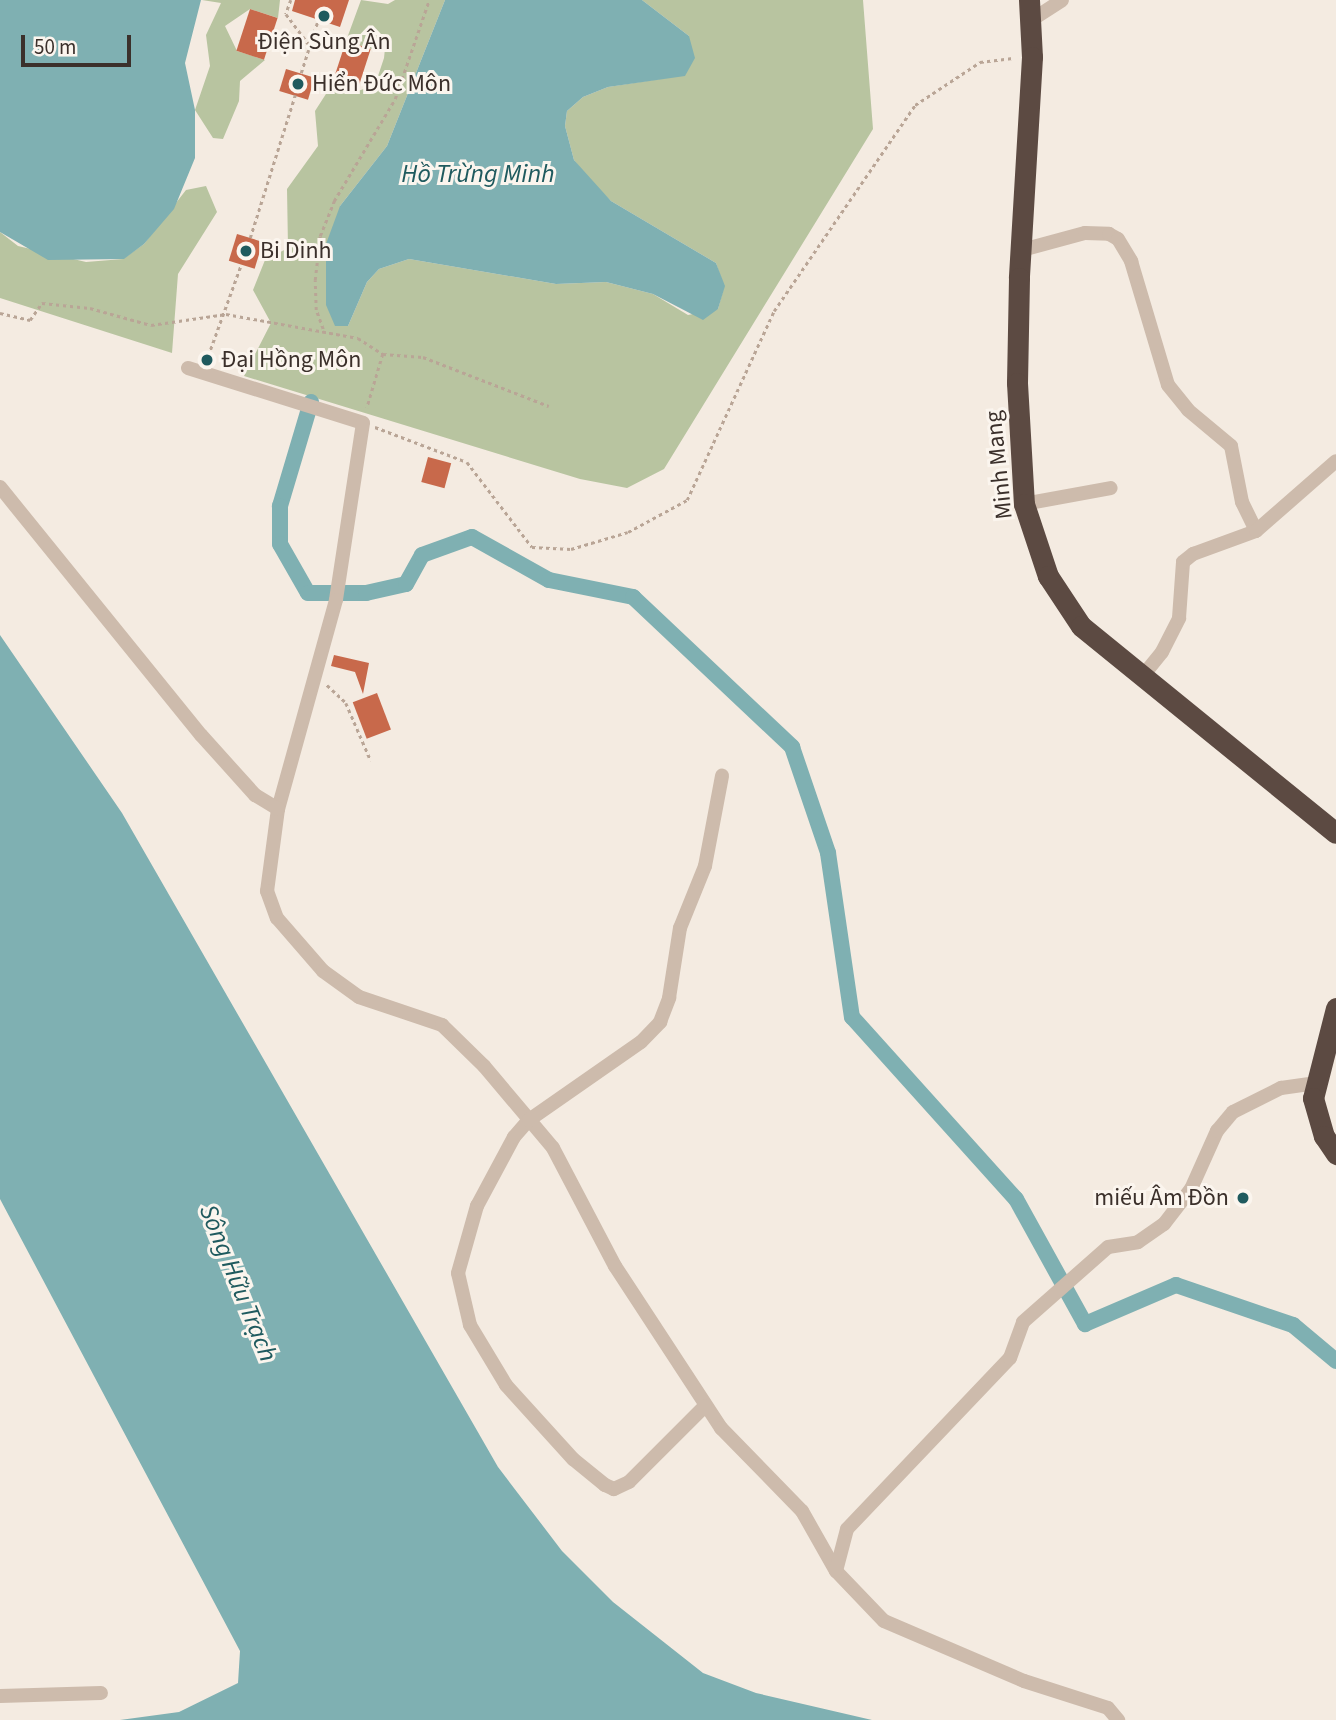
<!DOCTYPE html>
<meta charset="utf-8">
<style>
body{margin:0}
#map{position:relative;width:1336px;height:1720px;overflow:hidden;background:#f4ebe1;font-family:"Source Sans 3",sans-serif}
div>[style]{position:absolute}
.green>*{inset:0;background:#b8c4a0}
.water>*{inset:0;background:#7fb0b2}
.canal>*{height:16px;margin:-8px;padding:0 8px;transform-origin:8px;border-radius:8px;background:#7fb0b2}
.building>*{inset:0;background:#c8694b;transform-origin:0 0}
.path>*{height:2.5px;margin-top:-1.25px;transform-origin:0;background:repeating-linear-gradient(90deg,#b9a596 0 3.5px,transparent 0 7px)}
.minor>*{height:14px;margin:-7px;padding:0 7px;transform-origin:7px;border-radius:7px;background:#cdbbac}
.highway>*{height:21px;margin:-10.5px;padding:0 10.5px;transform-origin:10.5px;border-radius:10.5px;background:#5c4a42}
.dots>*{width:19px;height:19px;translate:-50% -50%;box-sizing:border-box;border:4px solid #fbf5ee;border-radius:50%}
span{translate:-50% -50%;white-space:nowrap;text-align:center;line-height:1.15;-webkit-text-stroke:6px #fbf5ee;paint-order:stroke}
.poi-label{font-size:24px;color:#3b302b}
.left{translate:0 -50%;text-align:left}
.right{translate:-100% -50%;text-align:right}
.street-label{font-size:24px;color:#3b302b}
.water-label{font-size:26px;color:#1f5a5e;font-style:italic}
.scale{position:absolute;left:21px;top:35px;width:110px;height:32px;box-sizing:border-box;border:4px solid #3b302b;border-top:0;padding-left:9px;font-size:21px;line-height:24px;white-space:nowrap;color:#3b302b;-webkit-text-stroke:5px #fbf5ee;paint-order:stroke}
</style>
<div id="map">
<div class="green">
<i style="clip-path:polygon(202px 0,280px 0,278px 18px,250px 9px,225px 26px,237px 51px,265px 60px,240px 81px,239px 101px,223px 139px,213px 138px,195px 110px,210px 66px,206px 35px,221px 3px)"></i>
<i style="clip-path:polygon(361px 0,388px 4px,395px 0,445px 0,387px 146px,340px 206px,348px 326px,367px 282px,379px 269px,409px 259px,556px 284px,606px 282px,653px 294px,688px 315px,718px 309px,724px 287px,716px 263px,611px 201px,589px 180px,574px 160px,565px 126px,567px 111px,583px 97px,608px 87px,685px 75px,689px 36px,642px 0,863px 0,873px 129px,664px 469px,627px 488px,580px 479px,244px 376px,271px 323px,253px 290px,265px 260px,288px 248px,287px 189px,318px 146px,315px 111px,333px 83px,358px 91px,375px 85px,384px 58px,386px 39px,371px 49px,346px 41px)"></i>
<i style="clip-path:polygon(206px 186px,217px 212px,178px 274px,172px 353px,0 298px,0 232px,18px 246px,86px 262px,123px 259px,144px 244px,186px 190px)"></i>
</div>
<div class="water">
<i style="clip-path:polygon(0 0,201px 0,185px 63px,195px 110px,195px 158px,174px 209px,144px 244px,124px 259px,48px 260px,0 232px)"></i>
<i style="clip-path:polygon(445px 0,642px 0,689px 36px,695px 58px,685px 76px,608px 87px,583px 97px,567px 111px,565px 126px,574px 160px,611px 201px,716px 263px,725px 286px,718px 309px,703px 320px,653px 294px,606px 282px,556px 284px,409px 259px,379px 269px,367px 282px,348px 326px,335px 326px,326px 305px,326px 244px,340px 206px,387px 146px)"></i>
<i style="clip-path:polygon(0 635px,122px 813px,498px 1467px,562px 1551px,613px 1602px,703px 1673px,756px 1693px,872px 1720px,120px 1720px,179px 1712px,238px 1683px,240px 1651px,0 1199px)"></i>
</div>
<div class="canal">
<i style="left:311px;top:402px;width:109px;rotate:106.6deg"></i>
<i style="left:280px;top:506px;width:38px;rotate:90deg"></i>
<i style="left:280px;top:544px;width:56px;rotate:60.3deg"></i>
<i style="left:308px;top:593px;width:58px"></i>
<i style="left:366px;top:593px;width:41px;rotate:-12.7deg"></i>
<i style="left:406px;top:584px;width:33px;rotate:-61deg"></i>
<i style="left:422px;top:555px;width:53px;rotate:-19.8deg"></i>
<i style="left:472px;top:537px;width:88px;rotate:29.2deg"></i>
<i style="left:549px;top:580px;width:86px;rotate:11.4deg"></i>
<i style="left:633px;top:597px;width:219px;rotate:43.3deg"></i>
<i style="left:792px;top:747px;width:112px;rotate:71.2deg"></i>
<i style="left:828px;top:853px;width:166px;rotate:81.7deg"></i>
<i style="left:852px;top:1017px;width:245px;rotate:48deg"></i>
<i style="left:1016px;top:1199px;width:143px;rotate:61.1deg"></i>
<i style="left:1085px;top:1324px;width:99px;rotate:-23.2deg"></i>
<i style="left:1176px;top:1285px;width:124px;rotate:18.9deg"></i>
<i style="left:1293px;top:1325px;width:56px;rotate:39.9deg"></i>
</div>
<div class="building">
<i style="clip-path:polygon(295px 0,349px 0,340px 27px,292px 11px)"></i>
<i style="left:250px;top:9px;width:29px;height:44px;rotate:18deg"></i>
<i style="left:346px;top:41px;width:26px;height:44px;rotate:18deg"></i>
<i style="left:286px;top:69px;width:30px;height:23px;rotate:17deg"></i>
<i style="left:237px;top:234px;width:27px;height:28px;rotate:17deg"></i>
<i style="left:428px;top:457px;width:24px;height:26px;rotate:15deg"></i>
<i style="clip-path:polygon(334px 655px,369px 663px,363px 694px,355px 672px,331px 666px)"></i>
<i style="left:377px;top:693px;width:39px;height:26px;rotate:69deg"></i>
</div>
<div class="path">
<i style="left:291px;top:0;width:15px;rotate:110deg"></i>
<i style="left:286px;top:14px;width:38px;rotate:53deg"></i>
<i style="left:301px;top:73px;width:56px;rotate:-72.2deg"></i>
<i style="left:250px;top:238px;width:150px;rotate:-72.5deg"></i>
<i style="left:0;top:313px;width:31px;rotate:13deg"></i>
<i style="left:30px;top:320px;width:21px;rotate:-55deg"></i>
<i style="left:42px;top:303px;width:48px;rotate:5.9deg"></i>
<i style="left:90px;top:308px;width:63px;rotate:15.6deg"></i>
<i style="left:151px;top:325px;width:76px;rotate:-8.3deg"></i>
<i style="left:226px;top:314px;width:134px;rotate:10.3deg"></i>
<i style="left:358px;top:338px;width:30px;rotate:33deg"></i>
<i style="left:383px;top:354px;width:56px;rotate:106.5deg"></i>
<i style="left:323px;top:329px;width:20px;rotate:-110deg"></i>
<i style="left:316px;top:310px;width:30px;rotate:-92deg"></i>
<i style="left:315px;top:280px;width:44px;rotate:-83.5deg"></i>
<i style="left:320px;top:236px;width:38px;rotate:-68deg"></i>
<i style="left:334px;top:201px;width:119px;rotate:-59.1deg"></i>
<i style="left:395px;top:99px;width:105px;rotate:-71deg"></i>
<i style="left:383px;top:354px;width:40px;rotate:4.3deg"></i>
<i style="left:423px;top:357px;width:135px;rotate:21.3deg"></i>
<i style="left:208px;top:356px;width:97px;rotate:-70.1deg"></i>
<i style="left:375px;top:427px;width:98px;rotate:20.8deg"></i>
<i style="left:467px;top:462px;width:107px;rotate:52.6deg"></i>
<i style="left:532px;top:547px;width:39px;rotate:3deg"></i>
<i style="left:571px;top:549px;width:59px;rotate:-16.6deg"></i>
<i style="left:628px;top:532px;width:67px;rotate:-28.5deg"></i>
<i style="left:687px;top:500px;width:208px;rotate:-65.3deg"></i>
<i style="left:774px;top:311px;width:250px;rotate:-55.6deg"></i>
<i style="left:915px;top:105px;width:78px;rotate:-33.5deg"></i>
<i style="left:980px;top:62px;width:35px;rotate:-7deg"></i>
<i style="left:327px;top:685px;width:26px;rotate:43deg"></i>
<i style="left:346px;top:703px;width:63px;rotate:66.7deg"></i>
</div>
<div class="minor">
<i style="left:1030px;top:21px;width:38px;rotate:-33deg"></i>
<i style="left:1022px;top:250px;width:65px;rotate:-15.1deg"></i>
<i style="left:1085px;top:233px;width:24px;rotate:2deg"></i>
<i style="left:1109px;top:234px;width:10px;rotate:29deg"></i>
<i style="left:1118px;top:239px;width:26px;rotate:59deg"></i>
<i style="left:1131px;top:261px;width:129px;rotate:73.4deg"></i>
<i style="left:1168px;top:385px;width:32px;rotate:51deg"></i>
<i style="left:1188px;top:410px;width:56px;rotate:39.9deg"></i>
<i style="left:1231px;top:446px;width:57px;rotate:78.9deg"></i>
<i style="left:1242px;top:502px;width:32px;rotate:64deg"></i>
<i style="left:188px;top:368px;width:183px;rotate:17.4deg"></i>
<i style="left:363px;top:423px;width:179px;rotate:98.7deg"></i>
<i style="left:336px;top:600px;width:217px;rotate:105.5deg"></i>
<i style="left:278px;top:809px;width:83px;rotate:97.6deg"></i>
<i style="left:267px;top:891px;width:29px;rotate:70deg"></i>
<i style="left:277px;top:918px;width:70px;rotate:49deg"></i>
<i style="left:323px;top:971px;width:44px;rotate:35.8deg"></i>
<i style="left:359px;top:997px;width:88px;rotate:18.6deg"></i>
<i style="left:442px;top:1025px;width:59px;rotate:44.3deg"></i>
<i style="left:484px;top:1066px;width:107px;rotate:49.9deg"></i>
<i style="left:553px;top:1148px;width:133px;rotate:62.3deg"></i>
<i style="left:615px;top:1266px;width:194px;rotate:56.8deg"></i>
<i style="left:721px;top:1428px;width:116px;rotate:45.7deg"></i>
<i style="left:802px;top:1511px;width:69px;rotate:60.5deg"></i>
<i style="left:836px;top:1571px;width:69px;rotate:46.2deg"></i>
<i style="left:884px;top:1621px;width:152px;rotate:23.2deg"></i>
<i style="left:1024px;top:1681px;width:88px;rotate:17.8deg"></i>
<i style="left:1108px;top:1708px;width:16px;rotate:50deg"></i>
<i style="left:0;top:487px;width:319px;rotate:51deg"></i>
<i style="left:201px;top:735px;width:81px;rotate:48deg"></i>
<i style="left:255px;top:795px;width:27px;rotate:31deg"></i>
<i style="left:1024px;top:504px;width:88px;rotate:-10.4deg"></i>
<i style="left:1141px;top:678px;width:33px;rotate:-51deg"></i>
<i style="left:1162px;top:652px;width:38px;rotate:-63deg"></i>
<i style="left:1179px;top:618px;width:56px;rotate:-85.9deg"></i>
<i style="left:1183px;top:562px;width:13px;rotate:-39deg"></i>
<i style="left:1193px;top:554px;width:67px;rotate:-20.1deg"></i>
<i style="left:1256px;top:531px;width:106px;rotate:-41.2deg"></i>
<i style="left:705px;top:1406px;width:107px;rotate:135deg"></i>
<i style="left:629px;top:1482px;width:17px;rotate:155deg"></i>
<i style="left:614px;top:1489px;width:10px;rotate:-156deg"></i>
<i style="left:605px;top:1485px;width:41px;rotate:-140.9deg"></i>
<i style="left:573px;top:1459px;width:100px;rotate:-132.2deg"></i>
<i style="left:506px;top:1385px;width:70px;rotate:-121deg"></i>
<i style="left:470px;top:1325px;width:53px;rotate:-103deg"></i>
<i style="left:458px;top:1273px;width:70px;rotate:-74.2deg"></i>
<i style="left:477px;top:1206px;width:78px;rotate:-61.8deg"></i>
<i style="left:514px;top:1137px;width:23px;rotate:-49deg"></i>
<i style="left:529px;top:1120px;width:136px;rotate:-34.9deg"></i>
<i style="left:641px;top:1042px;width:28px;rotate:-46deg"></i>
<i style="left:660px;top:1022px;width:26px;rotate:-69deg"></i>
<i style="left:669px;top:998px;width:71px;rotate:-81.1deg"></i>
<i style="left:680px;top:928px;width:67px;rotate:-68deg"></i>
<i style="left:705px;top:866px;width:92px;rotate:-79.3deg"></i>
<i style="left:836px;top:1571px;width:43px;rotate:-75.3deg"></i>
<i style="left:847px;top:1529px;width:236px;rotate:-46.4deg"></i>
<i style="left:1010px;top:1358px;width:38px;rotate:-70deg"></i>
<i style="left:1023px;top:1322px;width:113px;rotate:-41.4deg"></i>
<i style="left:1108px;top:1247px;width:30px;rotate:-9deg"></i>
<i style="left:1138px;top:1242px;width:32px;rotate:-35deg"></i>
<i style="left:1164px;top:1224px;width:44px;rotate:-52.4deg"></i>
<i style="left:1191px;top:1189px;width:64px;rotate:-65.9deg"></i>
<i style="left:1217px;top:1131px;width:25px;rotate:-50deg"></i>
<i style="left:1233px;top:1112px;width:54px;rotate:-26.6deg"></i>
<i style="left:1281px;top:1088px;width:34px;rotate:-8deg"></i>
<i style="left:0;top:1696px;width:101px;rotate:-1.7deg"></i>
</div>
<div class="highway">
<i style="left:1029px;top:0;width:57px;rotate:87deg"></i>
<i style="left:1032px;top:57px;width:221px;rotate:93.4deg"></i>
<i style="left:1019px;top:278px;width:105px;rotate:91.1deg"></i>
<i style="left:1017px;top:383px;width:121px;rotate:86.7deg"></i>
<i style="left:1024px;top:504px;width:76px;rotate:71.6deg"></i>
<i style="left:1048px;top:576px;width:60px;rotate:56.6deg"></i>
<i style="left:1081px;top:626px;width:328px;rotate:39.1deg"></i>
<i style="left:1336px;top:1008px;width:93px;rotate:104.3deg"></i>
<i style="left:1313px;top:1098px;width:40px;rotate:74deg"></i>
<i style="left:1324px;top:1136px;width:22px;rotate:56deg"></i>
</div>
<div class="dots">
<i style="left:324px;top:16px;background:#1f5a5e"></i>
<i style="left:298px;top:84px;background:#1f5a5e"></i>
<i style="left:246px;top:251px;background:#1f5a5e"></i>
<i style="left:207px;top:360px;background:#1f5a5e"></i>
<i style="left:1243px;top:1198px;background:#1f5a5e"></i>
</div>
<div class="poi-label">
<span style="left:324px;top:42px">Điện Sùng Ân</span>
<span class="left" style="left:312px;top:84px">Hiển Đức Môn</span>
<span class="left" style="left:260px;top:251px">Bi Dinh</span>
<span class="left" style="left:221px;top:360px">Đại Hồng Môn</span>
<span class="right" style="left:1229px;top:1198px">miếu Âm Đồn</span>
</div>
<div class="street-label">
<span style="left:999px;top:465px;rotate:-96deg">Minh Mang</span>
</div>
<div class="water-label">
<span style="left:478px;top:174px">Hồ Trừng Minh</span>
<span style="left:238px;top:1283px;rotate:68deg">Sông Hữu Trạch</span>
</div>
<div class="scale">50 m</div>
</div>
